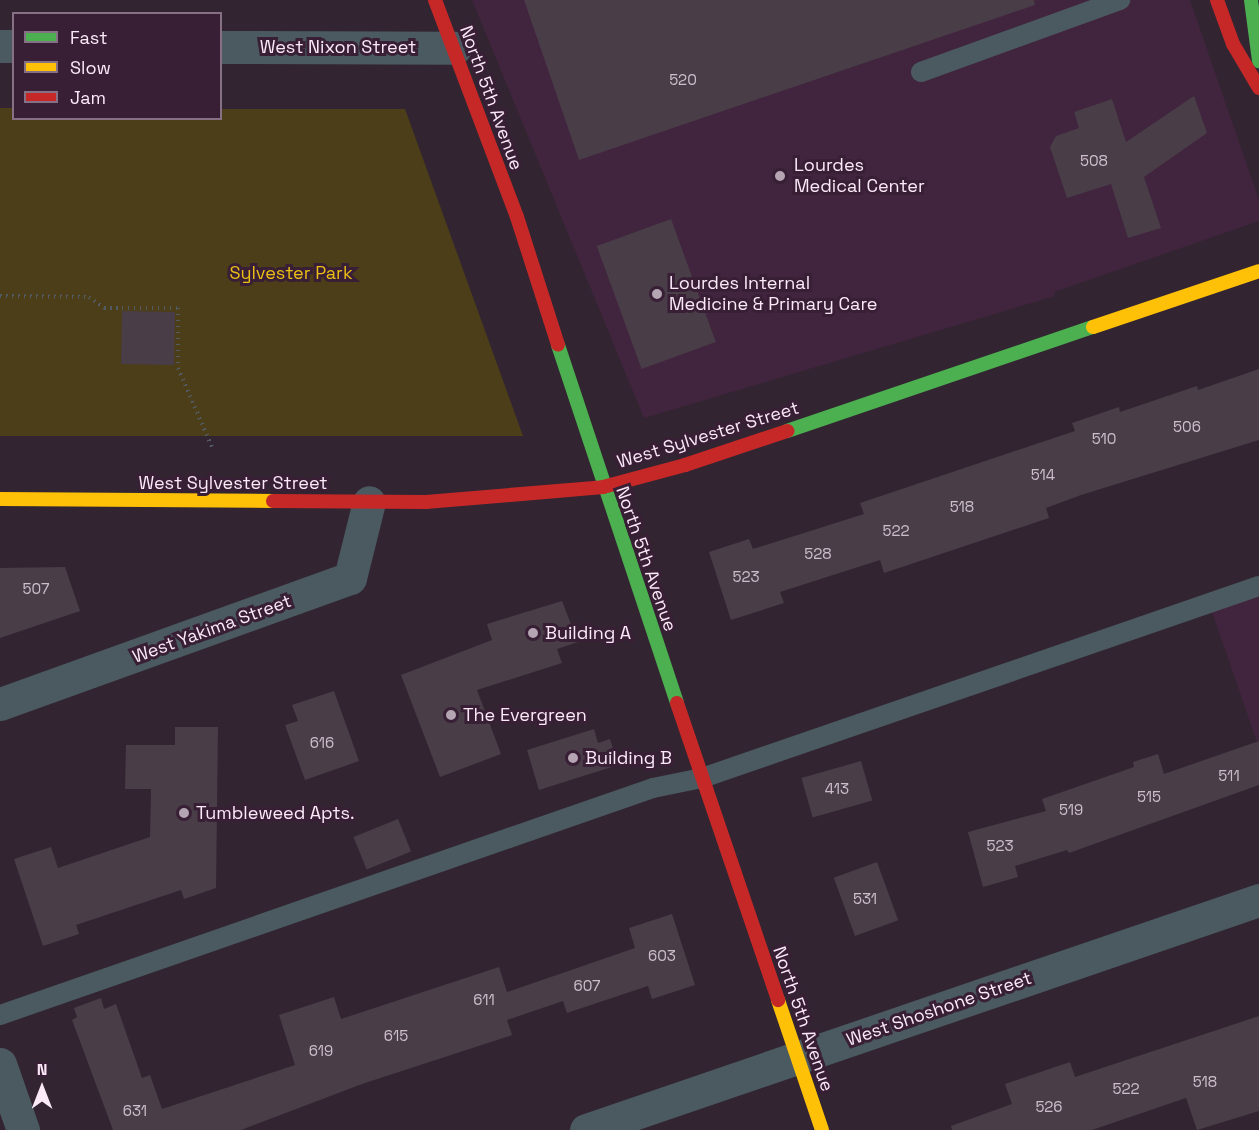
<!DOCTYPE html>
<style>
body{margin:0}
#map{position:relative;width:1259px;height:1130px;overflow:hidden;background:#322531;font-family:"Space Grotesk",sans-serif}
div>[style]{position:absolute}
.built>*{inset:0;background:#41243d}
.green>*{inset:0;background:#4c3e18}
.building>*{inset:0;background:#493d48;transform-origin:0 0}
.path>*{height:4px;margin-top:-2px;transform-origin:0;background:repeating-linear-gradient(90deg,#525b61 0 1.5px,transparent 0 6px)}
.lane>*{height:20px;margin:-10px;padding:0 10px;transform-origin:10px;border-radius:10px;background:#4a5a60}
.street>*{height:33px;margin:-16.5px;padding:0 16.5px;transform-origin:16.5px;border-radius:16.5px;background:#4a5a60}
.fast>*{height:14px;margin:-7px;padding:0 7px;transform-origin:7px;border-radius:7px;background:#4caf50}
.slow>*{height:14px;margin:-7px;padding:0 7px;transform-origin:7px;border-radius:7px;background:#ffc107}
.jam>*{height:14px;margin:-7px;padding:0 7px;transform-origin:7px;border-radius:7px;background:#c62828}
.dots>*{width:16px;height:16px;translate:-50% -50%;box-sizing:border-box;border:3px solid #381f35;border-radius:50%}
span{translate:-50% -50%;white-space:nowrap;text-align:center;line-height:1.15;-webkit-text-stroke:6px #381f35;paint-order:stroke}
.number-label{font-size:15px;color:#cebecc}
.number-label span{-webkit-text-stroke-width:0}
.street-label{font-size:18px;color:#fbe9f8}
.poi-label{font-size:18px;color:#fbe9f8}
.left{translate:0 -50%;text-align:left}
.park-label{font-size:18px;color:#ebbf15}
.legend{position:absolute;left:12px;top:12px;width:210px;height:108px;box-sizing:border-box;background:#381f35;border:2px solid #867083;margin:0;padding:8px 10px;list-style:none;font-size:18px;color:#fbe9f8}
.legend li{display:flex;align-items:center;gap:12px;height:30px}
.legend b{width:30px;border:2px solid #867083}
.north{position:absolute;left:12px;top:1058px;width:60px;height:60px;-webkit-text-stroke:4px #381f35;paint-order:stroke;rotate:0deg;font-size:16px;font-weight:700;line-height:24px;text-align:center;color:#fbe9f8}
.north::after{content:'';display:block;margin:auto;width:21px;height:27px;background:#fbe9f8;clip-path:polygon(50% 0,100% 100%,50% 72%,0 100%)}
</style>
<div id="map">
<div class="built">
<i style="clip-path:polygon(472px 0,1190px 0,1259px 200px,1259px 221px,1054px 292px,1055px 296px,644px 418px)"></i>
<i style="clip-path:polygon(1259px 586px,1259px 748px,1209px 603px)"></i>
</div>
<div class="green">
<i style="clip-path:polygon(0 108px,13px 108px,14px 118px,220px 118px,221px 109px,405px 109px,523px 436px,0 436px)"></i>
</div>
<div class="building">
<i style="clip-path:polygon(524px 0,1034px 0,1035px 5px,579px 160px)"></i>
<i style="clip-path:polygon(1194px 96px,1207px 133px,1144px 177px,1161px 228px,1128px 238px,1111px 184px,1067px 198px,1050px 147px,1056px 136px,1079px 128px,1074px 112px,1112px 99px,1126px 142px)"></i>
<i style="left:671px;top:219px;width:131px;height:79px;rotate:70deg"></i>
<i style="left:122px;top:311px;width:53px;height:53px;rotate:1deg"></i>
<i style="clip-path:polygon(1259px 369px,1259px 440px,1081px 495px,1046px 508px,1049px 518px,884px 573px,880px 560px,780px 592px,784px 603px,731px 620px,709px 552px,749px 539px,753px 549px,864px 514px,860px 503px,1075px 431px,1072px 423px,1119px 407px,1120px 412px,1197px 386px,1198px 390px)"></i>
<i style="clip-path:polygon(65px 567px,80px 611px,0 638px,0 568px)"></i>
<i style="clip-path:polygon(562px 601px,578px 642px,557px 649px,562px 663px,477px 690px,501px 754px,440px 777px,401px 675px,492px 640px,487px 624px)"></i>
<i style="clip-path:polygon(334px 691px,359px 761px,305px 780px,285px 725px,298px 721px,292px 705px)"></i>
<i style="clip-path:polygon(175px 727px,218px 727px,216px 888px,184px 899px,181px 890px,76px 925px,79px 934px,43px 946px,14px 859px,51px 847px,58px 868px,150px 837px,151px 789px,125px 789px,126px 745px,175px 745px)"></i>
<i style="clip-path:polygon(594px 729px,598px 743px,610px 739px,618px 765px,539px 790px,527px 750px)"></i>
<i style="clip-path:polygon(1259px 741px,1259px 785px,1069px 853px,1067px 850px,1015px 866px,1018px 877px,983px 887px,968px 832px,1046px 811px,1042px 799px,1134px 767px,1133px 762px,1158px 754px,1164px 774px)"></i>
<i style="left:861px;top:761px;width:41px;height:62px;rotate:74deg"></i>
<i style="left:398px;top:819px;width:35px;height:48px;rotate:68deg"></i>
<i style="left:877px;top:862px;width:62px;height:46px;rotate:70deg"></i>
<i style="clip-path:polygon(672px 914px,695px 985px,652px 999px,648px 986px,567px 1013px,563px 1001px,507px 1020px,512px 1035px,362px 1084px,241px 1130px,113px 1130px,72px 1020px,77px 1017px,74px 1008px,101px 998px,104px 1009px,116px 1004px,142px 1078px,150px 1075px,162px 1109px,295px 1065px,279px 1015px,334px 997px,341px 1019px,499px 967px,507px 992px,635px 948px,629px 928px)"></i>
<i style="clip-path:polygon(1259px 1016px,1259px 1111px,1197px 1130px,1186px 1098px,1092px 1130px,952px 1130px,951px 1126px,1012px 1104px,1005px 1084px,1070px 1062px,1075px 1077px)"></i>
</div>
<div class="path">
<i style="left:0;top:296px;width:89px;rotate:0.6deg"></i>
<i style="left:89px;top:297px;width:19px;rotate:36deg"></i>
<i style="left:104px;top:308px;width:74px"></i>
<i style="left:178px;top:308px;width:60px;rotate:90deg"></i>
<i style="left:178px;top:368px;width:86px;rotate:66.7deg"></i>
</div>
<div class="lane">
<i style="left:921px;top:72px;width:212px;rotate:-19.9deg"></i>
<i style="left:0;top:1015px;width:691px;rotate:-19.17deg"></i>
<i style="left:653px;top:788px;width:50px;rotate:-11.5deg"></i>
<i style="left:702px;top:778px;width:589px;rotate:-19.02deg"></i>
</div>
<div class="street">
<i style="left:0;top:46px;width:14px"></i>
<i style="left:220px;top:47px;width:235px;rotate:0.2deg"></i>
<i style="left:0;top:704px;width:372px;rotate:-19.8deg"></i>
<i style="left:350px;top:578px;width:78px;rotate:-76deg"></i>
<i style="left:0;top:1064px;width:70px;rotate:70.8deg"></i>
<i style="left:586px;top:1130px;width:711px;rotate:-18.87deg"></i>
</div>
<div class="fast">
<i style="left:1251px;top:0;width:62px;rotate:82.5deg"></i>
<i style="left:558px;top:345px;width:377px;rotate:71.6deg"></i>
<i style="left:787px;top:431px;width:323px;rotate:-18.8deg"></i>
</div>
<div class="slow">
<i style="left:1093px;top:327px;width:175px;rotate:-18.6deg"></i>
<i style="left:0;top:499px;width:273px;rotate:0.4deg"></i>
<i style="left:778px;top:1000px;width:137px;rotate:71.3deg"></i>
</div>
<div class="jam">
<i style="left:435px;top:0;width:232px;rotate:69.3deg"></i>
<i style="left:517px;top:217px;width:134px;rotate:72.2deg"></i>
<i style="left:1217px;top:0;width:47px;rotate:70deg"></i>
<i style="left:1233px;top:44px;width:51px;rotate:59.4deg"></i>
<i style="left:273px;top:501px;width:153px;rotate:0.4deg"></i>
<i style="left:426px;top:502px;width:178px;rotate:-4.8deg"></i>
<i style="left:603px;top:487px;width:85px;rotate:-15deg"></i>
<i style="left:685px;top:465px;width:108px;rotate:-18.4deg"></i>
<i style="left:677px;top:703px;width:314px;rotate:71.2deg"></i>
</div>
<div class="dots">
<i style="left:780px;top:176px;background:#b5a4b2"></i>
<i style="left:657px;top:294px;background:#b5a4b2"></i>
<i style="left:533px;top:633px;background:#b5a4b2"></i>
<i style="left:451px;top:715px;background:#b5a4b2"></i>
<i style="left:573px;top:758px;background:#b5a4b2"></i>
<i style="left:184px;top:813px;background:#b5a4b2"></i>
</div>
<div class="number-label">
<span style="left:683px;top:80px">520</span>
<span style="left:1094px;top:161px">508</span>
<span style="left:1187px;top:427px">506</span>
<span style="left:1104px;top:439px">510</span>
<span style="left:1043px;top:475px">514</span>
<span style="left:962px;top:507px">518</span>
<span style="left:896px;top:531px">522</span>
<span style="left:818px;top:554px">528</span>
<span style="left:746px;top:577px">523</span>
<span style="left:36px;top:589px">507</span>
<span style="left:322px;top:743px">616</span>
<span style="left:1229px;top:776px">511</span>
<span style="left:837px;top:789px">413</span>
<span style="left:1149px;top:797px">515</span>
<span style="left:1071px;top:810px">519</span>
<span style="left:1000px;top:846px">523</span>
<span style="left:865px;top:899px">531</span>
<span style="left:662px;top:956px">603</span>
<span style="left:587px;top:986px">607</span>
<span style="left:484px;top:1000px">611</span>
<span style="left:396px;top:1036px">615</span>
<span style="left:321px;top:1051px">619</span>
<span style="left:1205px;top:1082px">518</span>
<span style="left:1126px;top:1089px">522</span>
<span style="left:1049px;top:1107px">526</span>
<span style="left:135px;top:1111px">631</span>
</div>
<div class="street-label">
<span style="left:338px;top:47px">West Nixon Street</span>
<span style="left:491px;top:98px;rotate:70deg">North 5th Avenue</span>
<span style="left:708px;top:435px;rotate:-17deg">West Sylvester Street</span>
<span style="left:233px;top:483px">West Sylvester Street</span>
<span style="left:646px;top:559px;rotate:71deg">North 5th Avenue</span>
<span style="left:212px;top:629px;rotate:-20deg">West Yakima Street</span>
<span style="left:939px;top:1009px;rotate:-19deg">West Shoshone Street</span>
<span style="left:803px;top:1019px;rotate:71deg">North 5th Avenue</span>
</div>
<div class="poi-label">
<span class="left" style="left:794px;top:176px">Lourdes<br>Medical Center</span>
<span class="left" style="left:669px;top:294px">Lourdes Internal<br>Medicine &amp; Primary Care</span>
<span class="left" style="left:545px;top:633px">Building A</span>
<span class="left" style="left:463px;top:715px">The Evergreen</span>
<span class="left" style="left:585px;top:758px">Building B</span>
<span class="left" style="left:196px;top:813px">Tumbleweed Apts.</span>
</div>
<div class="park-label">
<span style="left:291px;top:273px">Sylvester Park</span>
</div>
<ul class="legend">
<li><b style="height:8px;background:#4caf50"></b>Fast</li>
<li><b style="height:8px;background:#ffc107"></b>Slow</li>
<li><b style="height:8px;background:#c62828"></b>Jam</li>
</ul>
<div class="north">N</div>
</div>
